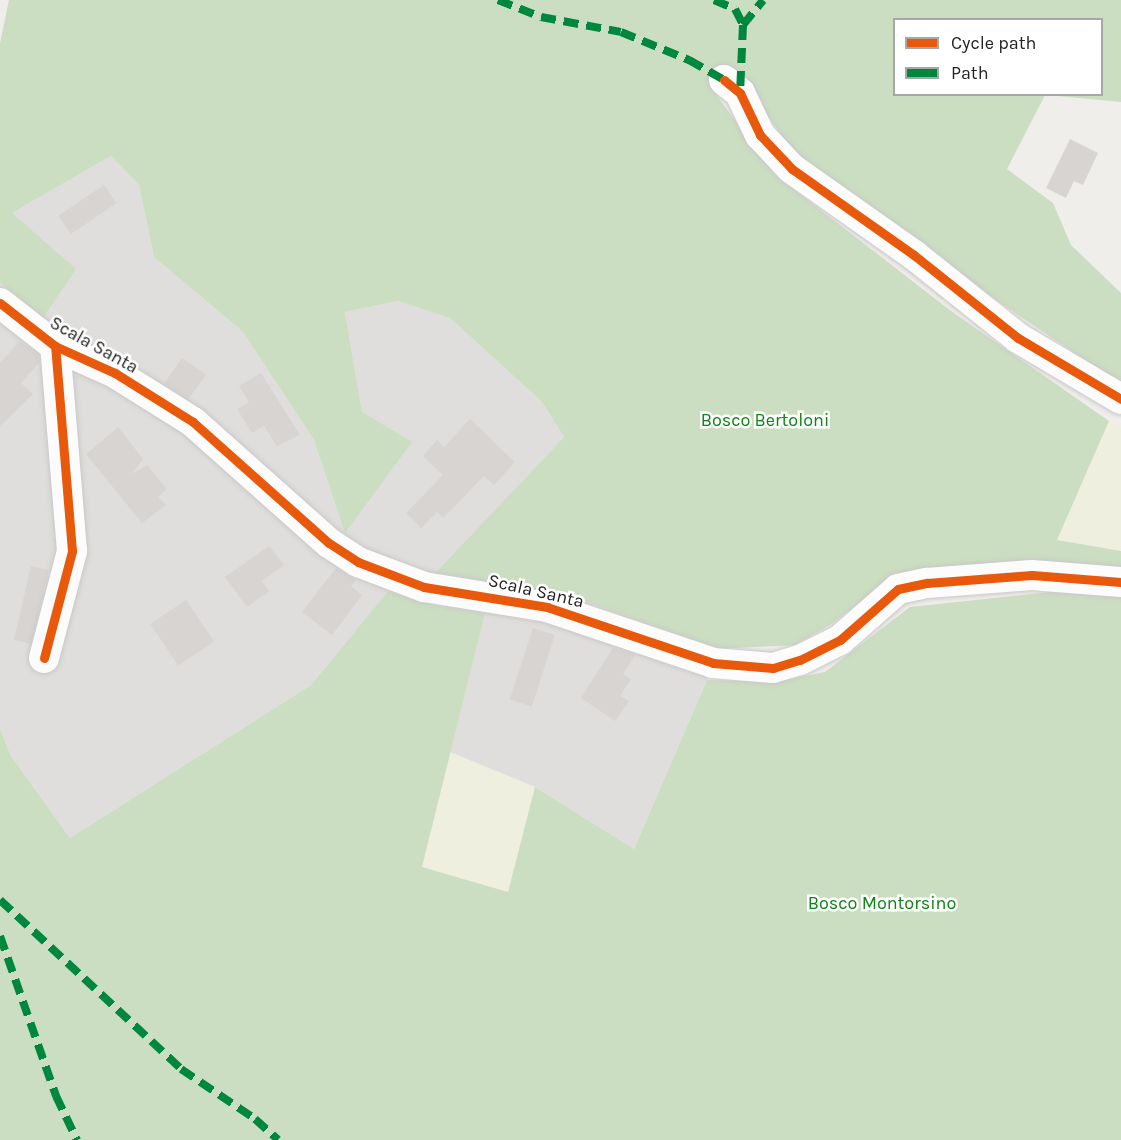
<!DOCTYPE html>
<style>
body{margin:0}
#map{position:relative;width:1121px;height:1140px;overflow:hidden;background:#f0eeeb;font-family:Karla,sans-serif}
div>[style]{position:absolute}
.residential>*{inset:0;background:#dfdedc}
.farmland>*{inset:0;background:#efefdf}
.forest>*{inset:0;background:#cbdec1}
.building>*{inset:0;background:#d7d4d2;transform-origin:0 0}
.roads{filter:drop-shadow(0 0 2px #c9c8c7) drop-shadow(0 0 2px #c9c8c7)}
.street>*{height:30px;margin:-15px;padding:0 15px;transform-origin:15px;border-radius:15px;background:#fdfcfc}
.quiet>*{height:8px;margin-top:-4px;transform-origin:0;background:repeating-linear-gradient(90deg,#00873e 0 15px,transparent 0 23px)}
.cycleway>*{height:9px;margin:-4.5px;padding:0 4.5px;transform-origin:4.5px;border-radius:4.5px;background:#e8590c}
span{translate:-50% -50%;white-space:nowrap;text-align:center;line-height:1.15;-webkit-text-stroke:5px #fff;paint-order:stroke}
.street-label{font-size:18px;color:#222}
.park-label{font-size:18px;color:#0c8416}
.legend{position:absolute;left:893px;top:18px;width:210px;height:78px;box-sizing:border-box;background:#fff;border:2px solid #a7a7a7;margin:0;padding:8px 10px;list-style:none;font-size:18px;color:#222}
.legend li{display:flex;align-items:center;gap:12px;height:30px}
.legend b{width:30px;border:2px solid #a7a7a7}
</style>
<div id="map">
<div class="residential">
<i style="clip-path:polygon(111px 156px,139px 185px,154px 257px,243px 332px,314px 440px,345px 532px,362px 412px,345px 312px,398px 301px,450px 318px,542px 402px,564px 437px,434px 574px,575px 597px,714px 649px,707px 680px,634px 849px,535px 787px,447px 751px,485px 613px,437px 606px,388px 591px,311px 685px,70px 838px,11px 756px,0 729px,0 282px,43px 318px,12px 213px)"></i>
</div>
<div class="farmland">
<i style="clip-path:polygon(1109px 421px,1121px 426px,1121px 551px,1057px 540px)"></i>
<i style="clip-path:polygon(447px 751px,535px 787px,508px 892px,422px 867px)"></i>
</div>
<div class="forest">
<i style="clip-path:polygon(9px 0,1121px 0,1121px 102px,1047px 95px,1102px 94px,1102px 20px,894px 20px,894px 94px,1045px 95px,1007px 169px,1053px 203px,1071px 245px,1121px 293px,1121px 384px,996px 300px,793px 151px,740px 78px,719px 65px,712px 89px,774px 174px,951px 311px,1109px 421px,1057px 540px,1121px 551px,1121px 568px,956px 566px,898px 573px,833px 623px,795px 645px,714px 649px,575px 597px,434px 574px,564px 437px,542px 402px,450px 318px,398px 301px,345px 312px,362px 412px,412px 442px,345px 533px,314px 440px,243px 332px,154px 257px,139px 185px,111px 156px,12px 213px,76px 269px,43px 318px,0 282px,0 43px)"></i>
<i style="clip-path:polygon(388px 591px,437px 606px,485px 613px,422px 867px,508px 892px,535px 787px,634px 849px,707px 680px,776px 682px,825px 672px,910px 607px,1050px 592px,1121px 596px,1121px 1140px,0 1140px,0 729px,11px 756px,70px 838px,311px 685px)"></i>
</div>
<div class="building">
<i style="clip-path:polygon(1070px 139px,1098px 153px,1083px 185px,1074px 181px,1066px 198px,1046px 188px)"></i>
<i style="left:104px;top:185px;width:22px;height:55px;rotate:56deg"></i>
<i style="clip-path:polygon(20px 341px,38px 355px,39px 363px,21px 383px,33px 394px,0 426px,0 363px)"></i>
<i style="left:182px;top:358px;width:29px;height:31px;rotate:35deg"></i>
<i style="clip-path:polygon(261px 373px,300px 435px,277px 446px,264px 426px,252px 433px,237px 409px,249px 402px,239px 386px)"></i>
<i style="clip-path:polygon(470px 419px,515px 462px,494px 485px,484px 476px,443px 518px,437px 512px,421px 528px,406px 513px,443px 475px,423px 456px,437px 440px,444px 447px)"></i>
<i style="clip-path:polygon(118px 427px,143px 459px,132px 474px,147px 465px,167px 489px,158px 497px,166px 505px,142px 523px,86px 454px)"></i>
<i style="clip-path:polygon(269px 546px,284px 565px,262px 581px,269px 591px,247px 607px,225px 577px)"></i>
<i style="left:31px;top:566px;width:18px;height:76px;rotate:13deg"></i>
<i style="clip-path:polygon(336px 568px,356px 580px,351px 586px,362px 595px,332px 635px,302px 612px)"></i>
<i style="left:186px;top:600px;width:50px;height:43px;rotate:56deg"></i>
<i style="left:533px;top:628px;width:23px;height:75px;rotate:18deg"></i>
<i style="clip-path:polygon(613px 648px,635px 655px,623px 674px,631px 679px,620px 696px,629px 701px,615px 721px,581px 698px)"></i>
</div>
<div class="roads">
<div class="street">
<i style="left:724px;top:80px;width:21px;rotate:39deg"></i>
<i style="left:740px;top:93px;width:47px;rotate:64.5deg"></i>
<i style="left:760px;top:135px;width:47px;rotate:46.7deg"></i>
<i style="left:792px;top:169px;width:149px;rotate:35.2deg"></i>
<i style="left:914px;top:255px;width:133px;rotate:38.6deg"></i>
<i style="left:1018px;top:338px;width:120px;rotate:30.6deg"></i>
<i style="left:0;top:303px;width:70px;rotate:38deg"></i>
<i style="left:55px;top:346px;width:66px;rotate:24.2deg"></i>
<i style="left:115px;top:373px;width:92px;rotate:32.1deg"></i>
<i style="left:193px;top:422px;width:182px;rotate:41.7deg"></i>
<i style="left:329px;top:543px;width:35px;rotate:33deg"></i>
<i style="left:358px;top:562px;width:71px;rotate:20.7deg"></i>
<i style="left:424px;top:587px;width:125px;rotate:9.2deg"></i>
<i style="left:547px;top:607px;width:175px;rotate:18.6deg"></i>
<i style="left:713px;top:663px;width:60px;rotate:4.8deg"></i>
<i style="left:773px;top:668px;width:28px;rotate:-17deg"></i>
<i style="left:800px;top:660px;width:45px;rotate:-26.6deg"></i>
<i style="left:840px;top:640px;width:77px;rotate:-41.3deg"></i>
<i style="left:898px;top:589px;width:30px;rotate:-12deg"></i>
<i style="left:927px;top:583px;width:105px;rotate:-4.4deg"></i>
<i style="left:1032px;top:575px;width:89px;rotate:4.5deg"></i>
<i style="left:44px;top:658px;width:111px;rotate:-75.3deg"></i>
<i style="left:72px;top:551px;width:206px;rotate:-94.7deg"></i>
</div>
</div>
<div class="quiet">
<i style="left:498px;top:0;width:46px;rotate:21.6deg"></i>
<i style="left:541px;top:17px;width:81px;rotate:10.6deg"></i>
<i style="left:621px;top:32px;width:74px;rotate:22.4deg"></i>
<i style="left:689px;top:60px;width:40px;rotate:29.7deg"></i>
<i style="left:714px;top:0;width:23px;rotate:23deg"></i>
<i style="left:735px;top:9px;width:18px;rotate:63deg"></i>
<i style="left:743px;top:25px;width:68px;rotate:92.5deg"></i>
<i style="left:743px;top:25px;width:32px;rotate:-51deg"></i>
<i style="left:0;top:900px;width:248px;rotate:43deg"></i>
<i style="left:181px;top:1069px;width:89px;rotate:34deg"></i>
<i style="left:255px;top:1119px;width:31px;rotate:42deg"></i>
<i style="left:0;top:936px;width:170px;rotate:70.7deg"></i>
<i style="left:56px;top:1096px;width:49px;rotate:64.5deg"></i>
</div>
<div class="cycleway">
<i style="left:724px;top:80px;width:21px;rotate:39deg"></i>
<i style="left:740px;top:93px;width:47px;rotate:64.5deg"></i>
<i style="left:760px;top:135px;width:47px;rotate:46.7deg"></i>
<i style="left:792px;top:169px;width:149px;rotate:35.2deg"></i>
<i style="left:914px;top:255px;width:133px;rotate:38.6deg"></i>
<i style="left:1018px;top:338px;width:120px;rotate:30.6deg"></i>
<i style="left:0;top:303px;width:70px;rotate:38deg"></i>
<i style="left:55px;top:346px;width:66px;rotate:24.2deg"></i>
<i style="left:115px;top:373px;width:92px;rotate:32.1deg"></i>
<i style="left:193px;top:422px;width:182px;rotate:41.7deg"></i>
<i style="left:329px;top:543px;width:35px;rotate:33deg"></i>
<i style="left:358px;top:562px;width:71px;rotate:20.7deg"></i>
<i style="left:424px;top:587px;width:125px;rotate:9.2deg"></i>
<i style="left:547px;top:607px;width:175px;rotate:18.6deg"></i>
<i style="left:713px;top:663px;width:60px;rotate:4.8deg"></i>
<i style="left:773px;top:668px;width:28px;rotate:-17deg"></i>
<i style="left:800px;top:660px;width:45px;rotate:-26.6deg"></i>
<i style="left:840px;top:640px;width:77px;rotate:-41.3deg"></i>
<i style="left:898px;top:589px;width:30px;rotate:-12deg"></i>
<i style="left:927px;top:583px;width:105px;rotate:-4.4deg"></i>
<i style="left:1032px;top:575px;width:89px;rotate:4.5deg"></i>
<i style="left:44px;top:658px;width:111px;rotate:-75.3deg"></i>
<i style="left:72px;top:551px;width:206px;rotate:-94.7deg"></i>
</div>
<div class="street-label">
<span style="left:94px;top:345px;rotate:29deg">Scala Santa</span>
<span style="left:536px;top:591px;rotate:13deg">Scala Santa</span>
</div>
<div class="park-label">
<span style="left:765px;top:420px">Bosco Bertoloni</span>
<span style="left:882px;top:903px">Bosco Montorsino</span>
</div>
<ul class="legend">
<li><b style="height:8px;background:#e8590c"></b>Cycle path</li>
<li><b style="height:8px;background:#00873e"></b>Path</li>
</ul>
</div>
